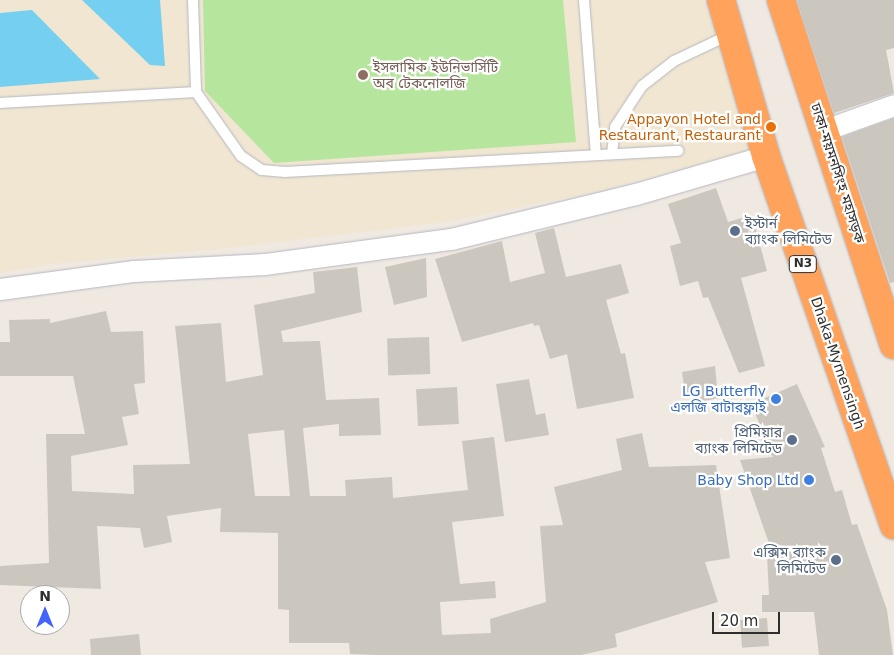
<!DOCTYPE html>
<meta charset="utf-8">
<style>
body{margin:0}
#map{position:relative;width:894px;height:655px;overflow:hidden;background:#efe9e1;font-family:"DejaVu Sans","Noto Sans Bengali",sans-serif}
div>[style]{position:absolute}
.education>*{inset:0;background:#f0e6d1}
.green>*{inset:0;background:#b6e59e}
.water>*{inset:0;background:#75cff0}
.building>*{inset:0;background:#cbc7bf;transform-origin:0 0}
.roads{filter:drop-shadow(0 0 1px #b4b7c1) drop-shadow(0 0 1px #b4b7c1)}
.lane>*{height:10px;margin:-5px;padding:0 5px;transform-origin:5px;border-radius:5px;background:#fff}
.street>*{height:21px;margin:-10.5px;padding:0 10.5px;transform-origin:10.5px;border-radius:10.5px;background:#fff}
.highway>*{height:28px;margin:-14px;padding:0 14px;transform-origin:14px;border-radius:14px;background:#ffa35c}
.dots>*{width:14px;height:14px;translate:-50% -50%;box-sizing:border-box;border:2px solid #fff;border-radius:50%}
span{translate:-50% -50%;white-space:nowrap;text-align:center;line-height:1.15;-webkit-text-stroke:4.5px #fff;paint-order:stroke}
.shield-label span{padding:1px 4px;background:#fff;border:1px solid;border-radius:4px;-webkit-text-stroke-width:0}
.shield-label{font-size:12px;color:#2e2e2e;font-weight:700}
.education-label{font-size:14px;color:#785e54}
.left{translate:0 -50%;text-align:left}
.food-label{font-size:14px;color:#c56008}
.right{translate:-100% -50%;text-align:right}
.street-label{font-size:14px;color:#2e2e2e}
.service-label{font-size:14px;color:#4e5e75}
.shop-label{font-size:14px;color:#366cbe}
.north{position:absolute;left:20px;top:585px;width:50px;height:50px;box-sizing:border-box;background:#fff;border:1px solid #ababab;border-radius:50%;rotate:0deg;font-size:14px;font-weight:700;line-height:20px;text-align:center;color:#2e2e2e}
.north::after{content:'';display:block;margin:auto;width:18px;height:22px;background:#4264fb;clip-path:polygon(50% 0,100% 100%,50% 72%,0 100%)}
.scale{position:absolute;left:712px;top:612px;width:68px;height:22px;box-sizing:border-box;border:2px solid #2e2e2e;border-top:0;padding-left:6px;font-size:15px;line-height:18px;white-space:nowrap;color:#2e2e2e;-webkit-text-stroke:4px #fff;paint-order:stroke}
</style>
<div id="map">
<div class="education">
<i style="clip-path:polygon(0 0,704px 0,749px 150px,605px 190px,446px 222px,219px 249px,52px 264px,0 273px)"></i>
</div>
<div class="green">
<i style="clip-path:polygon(203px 0,563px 0,576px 142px,274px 163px,205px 91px)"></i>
</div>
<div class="water">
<i style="clip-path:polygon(82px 0,160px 0,165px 66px,150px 65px)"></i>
<i style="clip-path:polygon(32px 10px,100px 79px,0 87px,0 13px)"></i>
</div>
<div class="building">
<i style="clip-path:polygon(797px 0,894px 0,894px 48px,886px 50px,894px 93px,834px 113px)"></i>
<i style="clip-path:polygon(894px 118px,894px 282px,890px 283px,842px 137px)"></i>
<i style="clip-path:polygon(716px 188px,728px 222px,752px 215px,767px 271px,741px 278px,765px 366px,739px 373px,708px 297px,703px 298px,698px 281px,680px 286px,670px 246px,681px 243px,668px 204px)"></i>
<i style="clip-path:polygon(554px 228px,566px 277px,621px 264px,629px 293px,606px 300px,621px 354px,625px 353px,634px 398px,577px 409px,567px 354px,550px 359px,539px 325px,534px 326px,533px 323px,462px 342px,435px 259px,502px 241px,510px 282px,545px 273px,535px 233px)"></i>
<i style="clip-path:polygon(426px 258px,427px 297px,394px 305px,385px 267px)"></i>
<i style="clip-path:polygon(evenodd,357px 267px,362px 312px,281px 331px,283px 342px,320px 341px,326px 400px,379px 398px,381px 435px,339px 436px,339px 424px,303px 428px,310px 496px,346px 496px,345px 480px,392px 477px,393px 498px,468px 490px,462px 441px,494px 437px,504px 516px,452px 522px,460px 584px,495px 581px,496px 598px,440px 602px,442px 635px,491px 633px,490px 619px,546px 602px,540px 526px,563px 525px,554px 487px,622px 470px,616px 439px,642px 433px,649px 467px,716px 465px,730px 558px,705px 562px,718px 602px,615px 634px,617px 647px,581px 655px,377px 655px,350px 654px,349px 643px,289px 643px,289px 610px,278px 609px,278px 533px,220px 532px,221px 508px,167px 516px,172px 542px,144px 548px,140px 528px,97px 526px,101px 589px,0 585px,0 566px,49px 563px,46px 434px,85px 434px,73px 376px,0 376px,0 342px,10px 342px,9px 320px,50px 319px,50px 323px,106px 311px,111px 332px,143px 331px,145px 383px,134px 384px,139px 414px,122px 417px,128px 445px,71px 456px,72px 491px,134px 494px,133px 465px,190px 464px,175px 326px,221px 323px,226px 382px,263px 375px,254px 305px,315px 293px,313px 272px,357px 267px,284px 430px,290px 496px,255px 496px,248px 434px,284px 430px)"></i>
<i style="left:429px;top:337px;width:37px;height:42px;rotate:88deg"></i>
<i style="clip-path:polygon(715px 366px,718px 398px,701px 402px,699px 391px,685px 393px,682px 372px)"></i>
<i style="clip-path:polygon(529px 379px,536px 415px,545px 413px,549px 435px,505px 442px,496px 384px)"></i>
<i style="clip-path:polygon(797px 384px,825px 447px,821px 448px,835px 492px,842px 490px,852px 525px,857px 524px,887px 610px,893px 655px,819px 655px,814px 612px,762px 612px,762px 595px,769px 595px,767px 555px,773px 555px,740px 460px,773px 457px,758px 434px,763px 432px,751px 404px)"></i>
<i style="left:457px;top:387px;width:37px;height:41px;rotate:87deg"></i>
<i style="left:767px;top:618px;width:28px;height:27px;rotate:86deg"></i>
<i style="clip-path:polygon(139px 634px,141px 655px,91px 655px,90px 639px)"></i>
</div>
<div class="roads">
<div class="lane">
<i style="left:193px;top:0;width:92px;rotate:88.1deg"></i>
<i style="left:196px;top:92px;width:78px;rotate:54.9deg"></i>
<i style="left:241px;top:156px;width:25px;rotate:34deg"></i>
<i style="left:262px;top:170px;width:23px;rotate:5deg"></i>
<i style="left:285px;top:172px;width:394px;rotate:-3.1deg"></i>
<i style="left:584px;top:0;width:155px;rotate:85.6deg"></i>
<i style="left:0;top:103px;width:196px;rotate:-3.2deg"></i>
<i style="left:612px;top:153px;width:26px;rotate:-83deg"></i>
<i style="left:615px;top:127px;width:49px;rotate:-56.6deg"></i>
<i style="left:642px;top:86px;width:41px;rotate:-38deg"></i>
<i style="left:674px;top:61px;width:63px;rotate:-25.3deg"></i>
</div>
<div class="street">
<i style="left:824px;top:130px;width:74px;rotate:-19.7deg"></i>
<i style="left:0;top:289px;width:135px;rotate:-7.7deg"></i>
<i style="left:134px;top:271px;width:131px;rotate:-3.1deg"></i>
<i style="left:265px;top:264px;width:188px;rotate:-7.7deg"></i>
<i style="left:451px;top:239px;width:190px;rotate:-13.7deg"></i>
<i style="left:636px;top:194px;width:135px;rotate:-16.3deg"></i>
</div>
<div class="highway">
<i style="left:721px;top:0;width:162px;rotate:73.9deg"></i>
<i style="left:766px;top:156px;width:391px;rotate:70.9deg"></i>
<i style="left:781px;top:0;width:363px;rotate:71.9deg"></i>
</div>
</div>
<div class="dots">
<i style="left:363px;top:75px;background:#8d6e63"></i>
<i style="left:771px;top:127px;background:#e8710a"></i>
<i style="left:735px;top:231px;background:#5c6f8a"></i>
<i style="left:776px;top:399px;background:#3f7fe0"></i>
<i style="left:792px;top:440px;background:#5c6f8a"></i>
<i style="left:809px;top:480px;background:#3f7fe0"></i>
<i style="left:836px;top:560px;background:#5c6f8a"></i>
</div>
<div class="shield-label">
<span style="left:803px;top:264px">N3</span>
</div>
<div class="education-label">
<span class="left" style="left:373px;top:75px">ইসলামিক ইউনিভার্সিটি<br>অব টেকনোলজি</span>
</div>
<div class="food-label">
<span class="right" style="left:761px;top:127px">Appayon Hotel and<br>Restaurant, Restaurant</span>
</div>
<div class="street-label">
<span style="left:838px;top:173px;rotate:72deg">ঢাকা-ময়মনসিংহ মহাসড়ক</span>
<span style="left:838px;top:363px;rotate:71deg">Dhaka-Mymensingh</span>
</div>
<div class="service-label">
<span class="left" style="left:745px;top:231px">ইস্টার্ন<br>ব্যাংক লিমিটেড</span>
<span class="right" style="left:782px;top:440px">প্রিমিয়ার<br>ব্যাংক লিমিটেড</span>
<span class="right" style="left:826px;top:560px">এক্সিম ব্যাংক<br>লিমিটেড</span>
</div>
<div class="shop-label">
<span class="right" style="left:766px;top:399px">LG Butterfly<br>এলজি বাটারফ্লাই</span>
<span class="right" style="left:799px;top:480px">Baby Shop Ltd</span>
</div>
<div class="north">N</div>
<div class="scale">20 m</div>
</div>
